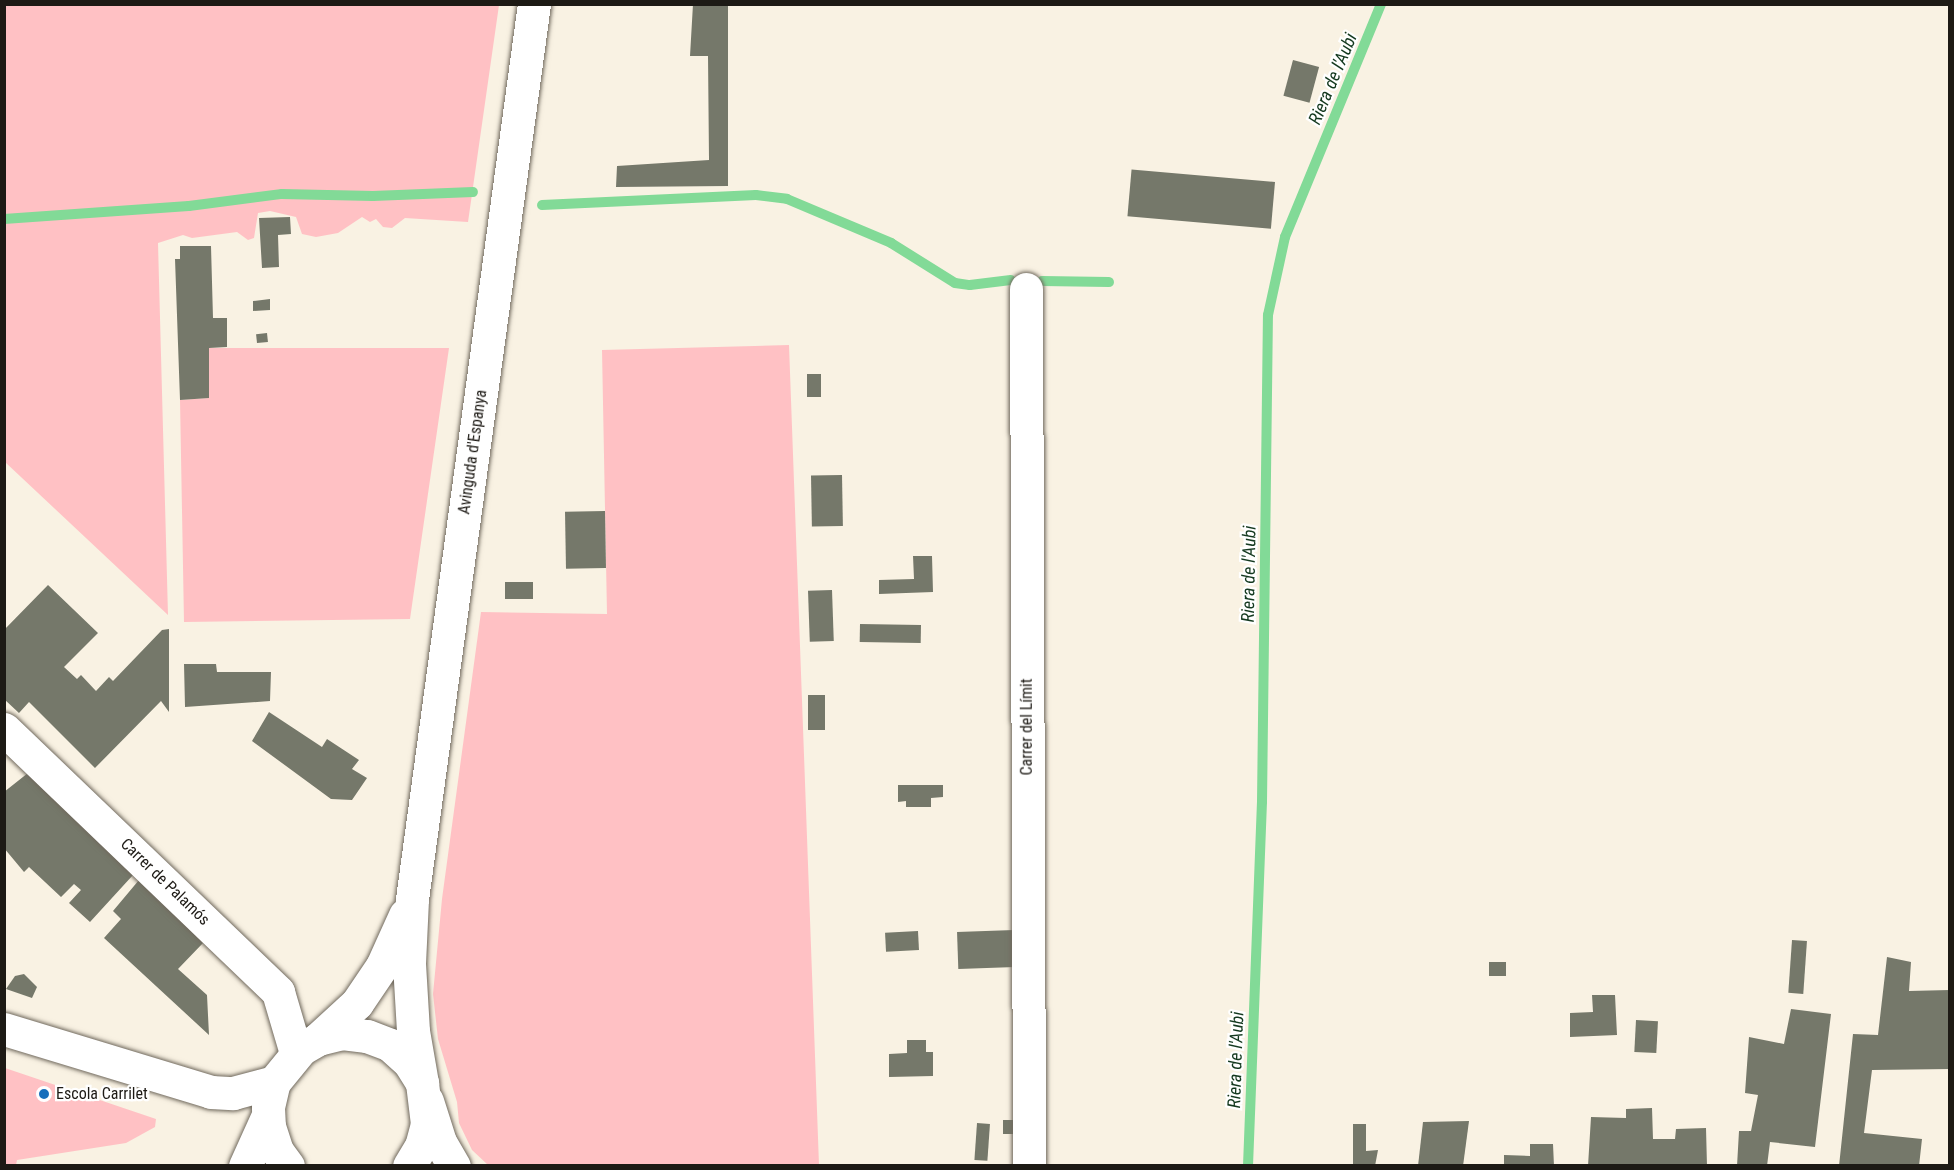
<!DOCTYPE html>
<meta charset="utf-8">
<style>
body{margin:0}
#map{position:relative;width:1954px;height:1170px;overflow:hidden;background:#f9f2e3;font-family:"Roboto Condensed",sans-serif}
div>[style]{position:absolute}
.green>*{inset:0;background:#ffc1c4}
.stream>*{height:10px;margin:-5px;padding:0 5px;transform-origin:5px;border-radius:5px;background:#82da97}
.building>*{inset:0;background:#75786a;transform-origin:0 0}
.roads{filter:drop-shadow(0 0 2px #70695d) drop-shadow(0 0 2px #70695d)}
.minor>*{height:33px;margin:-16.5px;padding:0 16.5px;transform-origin:16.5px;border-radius:16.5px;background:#fff}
.major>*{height:33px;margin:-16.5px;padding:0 16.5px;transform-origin:16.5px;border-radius:16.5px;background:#fff}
.dots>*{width:16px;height:16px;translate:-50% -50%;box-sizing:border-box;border:3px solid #fff;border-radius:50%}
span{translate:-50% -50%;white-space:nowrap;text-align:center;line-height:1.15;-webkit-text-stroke:4.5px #fff;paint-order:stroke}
.street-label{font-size:16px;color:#1d1a15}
.poi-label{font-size:16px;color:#1d1a15}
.left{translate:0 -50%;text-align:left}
.water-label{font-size:18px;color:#14391f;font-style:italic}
.frame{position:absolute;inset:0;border:6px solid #1d1a15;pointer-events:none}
</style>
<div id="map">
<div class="green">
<i style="clip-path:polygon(4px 5px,499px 5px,468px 222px,405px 218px,392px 228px,383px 227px,376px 219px,370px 222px,362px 217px,338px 233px,316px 237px,302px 234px,296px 217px,270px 211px,258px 213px,254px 238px,248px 240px,237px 232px,192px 238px,183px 235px,158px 243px,168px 615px,5px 462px)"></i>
<i style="clip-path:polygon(789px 345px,819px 1165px,488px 1165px,472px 1150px,459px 1123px,457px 1102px,438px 1039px,433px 994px,442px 899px,481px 612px,607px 614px,602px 350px)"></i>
<i style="clip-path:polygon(209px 348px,449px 348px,410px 619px,184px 622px,180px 400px,209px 398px)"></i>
<i style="clip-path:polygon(5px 1068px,156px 1119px,155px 1127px,126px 1143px,17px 1160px,16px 1165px,5px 1165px)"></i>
</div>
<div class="stream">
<i style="left:542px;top:205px;width:214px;rotate:-2.7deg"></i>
<i style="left:756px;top:195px;width:31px;rotate:7deg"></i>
<i style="left:787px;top:199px;width:113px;rotate:22.9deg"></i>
<i style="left:891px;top:243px;width:75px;rotate:32deg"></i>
<i style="left:955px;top:283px;width:15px;rotate:8deg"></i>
<i style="left:970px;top:285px;width:41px;rotate:-7deg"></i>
<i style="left:4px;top:219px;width:185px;rotate:-4deg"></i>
<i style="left:189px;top:206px;width:94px;rotate:-7.4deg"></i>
<i style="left:282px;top:194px;width:91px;rotate:1.3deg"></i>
<i style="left:373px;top:196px;width:100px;rotate:-2.3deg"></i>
<i style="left:1042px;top:281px;width:67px;rotate:0.9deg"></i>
<i style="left:1248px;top:1166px;width:364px;rotate:-87.8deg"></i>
<i style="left:1262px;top:802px;width:487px;rotate:-89.3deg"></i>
<i style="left:1268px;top:315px;width:80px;rotate:-77.7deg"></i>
<i style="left:1285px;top:237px;width:252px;rotate:-67.6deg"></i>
</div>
<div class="building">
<i style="clip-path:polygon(693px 4px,728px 4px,728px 186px,616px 187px,617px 166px,709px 160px,708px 56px,690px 56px)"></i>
<i style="left:1293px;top:60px;width:27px;height:37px;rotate:15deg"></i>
<i style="left:1275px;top:182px;width:47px;height:144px;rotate:95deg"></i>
<i style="clip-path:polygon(290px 217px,291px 234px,278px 235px,279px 267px,262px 268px,259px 218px)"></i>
<i style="clip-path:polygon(180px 246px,211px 246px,213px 318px,227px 318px,227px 347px,209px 348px,209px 398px,180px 400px,175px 259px,180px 259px)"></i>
<i style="clip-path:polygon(270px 299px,270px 310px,253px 311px,253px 301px)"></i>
<i style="left:267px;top:333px;width:9px;height:11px;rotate:84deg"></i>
<i style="left:821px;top:374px;width:23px;height:14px;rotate:90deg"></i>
<i style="left:842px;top:475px;width:51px;height:31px;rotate:89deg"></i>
<i style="left:605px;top:511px;width:57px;height:40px;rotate:89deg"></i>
<i style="clip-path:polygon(913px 556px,932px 556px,933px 592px,879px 594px,879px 580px,914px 579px)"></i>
<i style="left:505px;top:582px;width:28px;height:17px"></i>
<i style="clip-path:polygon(48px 585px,98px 633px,64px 667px,77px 679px,81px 675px,96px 691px,109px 677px,113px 681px,162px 630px,169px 629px,169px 712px,161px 701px,95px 768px,29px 702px,19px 713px,4px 699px,4px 630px)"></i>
<i style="left:832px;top:590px;width:51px;height:24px;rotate:88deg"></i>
<i style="left:860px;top:624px;width:61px;height:18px;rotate:1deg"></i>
<i style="clip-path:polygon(184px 664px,216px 664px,217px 672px,271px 672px,270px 701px,185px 707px)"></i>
<i style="left:808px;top:695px;width:17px;height:35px"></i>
<i style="clip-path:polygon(269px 712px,322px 747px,327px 739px,359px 760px,352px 769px,367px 778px,352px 800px,331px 799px,252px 741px)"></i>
<i style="clip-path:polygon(28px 773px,133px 875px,90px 922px,69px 903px,81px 890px,74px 884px,61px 897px,29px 867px,24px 872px,4px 848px,4px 792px)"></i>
<i style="clip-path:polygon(898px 785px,943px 785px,943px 797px,931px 798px,931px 807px,906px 807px,906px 801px,898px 802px)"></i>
<i style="clip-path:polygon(139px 880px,203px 943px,178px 969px,207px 995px,209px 1035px,104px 938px,121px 919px,113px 911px)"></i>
<i style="left:1014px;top:930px;width:37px;height:57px;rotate:88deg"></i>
<i style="left:918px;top:931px;width:19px;height:33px;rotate:87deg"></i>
<i style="left:1792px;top:940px;width:15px;height:53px;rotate:4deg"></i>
<i style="clip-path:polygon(1887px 957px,1911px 962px,1909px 991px,1950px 990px,1950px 1069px,1872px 1070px,1864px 1133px,1922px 1139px,1919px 1166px,1839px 1166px,1853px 1034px,1878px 1035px)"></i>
<i style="left:1489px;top:962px;width:17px;height:14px"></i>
<i style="clip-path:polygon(24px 974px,37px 987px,32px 998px,6px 989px,15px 976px)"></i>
<i style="clip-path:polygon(1592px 995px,1615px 995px,1617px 1035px,1570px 1037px,1570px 1013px,1593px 1012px)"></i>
<i style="clip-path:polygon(1791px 1009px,1831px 1014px,1815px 1147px,1770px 1142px,1767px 1166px,1737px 1166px,1739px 1131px,1751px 1131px,1758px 1095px,1745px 1093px,1749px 1037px,1784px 1044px)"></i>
<i style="left:1636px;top:1020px;width:22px;height:32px;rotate:3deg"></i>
<i style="clip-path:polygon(907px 1040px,926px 1040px,926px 1052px,933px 1052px,933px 1076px,889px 1077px,889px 1054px,907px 1053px)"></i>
<i style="clip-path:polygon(1652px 1108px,1653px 1139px,1675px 1139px,1676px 1129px,1706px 1128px,1707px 1166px,1588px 1166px,1591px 1117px,1626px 1118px,1626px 1109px)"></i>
<i style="left:1003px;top:1120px;width:15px;height:14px"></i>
<i style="clip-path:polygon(1469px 1121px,1463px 1166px,1418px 1166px,1423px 1122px)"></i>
<i style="left:977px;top:1123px;width:13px;height:37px;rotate:4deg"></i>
<i style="clip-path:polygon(1353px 1124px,1366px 1124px,1366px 1151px,1378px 1150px,1375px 1166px,1353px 1166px)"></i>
<i style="clip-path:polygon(1530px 1144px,1553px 1144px,1554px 1166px,1504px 1166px,1504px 1155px,1530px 1156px)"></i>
</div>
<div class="roads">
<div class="minor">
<i style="left:1026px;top:289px;width:877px;rotate:89.8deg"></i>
<i style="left:4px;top:729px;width:380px;rotate:43.8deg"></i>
<i style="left:278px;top:992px;width:64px;rotate:73.6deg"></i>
<i style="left:4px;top:1029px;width:216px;rotate:16.9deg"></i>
<i style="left:211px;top:1092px;width:22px;rotate:3deg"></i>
<i style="left:233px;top:1093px;width:42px;rotate:-15deg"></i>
<i style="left:427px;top:1101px;width:43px;rotate:72.4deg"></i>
<i style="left:440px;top:1142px;width:28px;rotate:60deg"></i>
</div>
<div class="major">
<i style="left:318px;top:1039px;width:53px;rotate:-42.7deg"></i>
<i style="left:357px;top:1003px;width:45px;rotate:-56deg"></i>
<i style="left:382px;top:966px;width:56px;rotate:-65.7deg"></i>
<i style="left:422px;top:1083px;width:53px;rotate:-99.8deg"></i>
<i style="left:413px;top:1031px;width:68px;rotate:-93.4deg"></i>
<i style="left:409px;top:963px;width:64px;rotate:-87.3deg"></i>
<i style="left:412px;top:899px;width:903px;rotate:-82.24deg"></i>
<i style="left:245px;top:1166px;width:56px;rotate:-65.7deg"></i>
<i style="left:288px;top:1166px;width:19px;rotate:-126deg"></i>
<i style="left:277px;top:1151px;width:25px;rotate:-108deg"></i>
<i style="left:269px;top:1127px;width:20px;rotate:-93deg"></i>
<i style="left:268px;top:1107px;width:26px;rotate:-77deg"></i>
<i style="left:274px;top:1082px;width:43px;rotate:-50.7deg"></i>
<i style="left:301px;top:1049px;width:20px;rotate:-30deg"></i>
<i style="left:318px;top:1039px;width:25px;rotate:-14deg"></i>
<i style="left:342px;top:1033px;width:25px;rotate:7deg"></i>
<i style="left:367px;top:1036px;width:25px;rotate:21deg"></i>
<i style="left:390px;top:1045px;width:25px;rotate:42deg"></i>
<i style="left:409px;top:1062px;width:25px;rotate:58deg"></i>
<i style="left:422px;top:1083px;width:41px;rotate:83deg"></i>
<i style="left:427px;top:1124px;width:23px;rotate:105deg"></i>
<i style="left:421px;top:1146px;width:23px;rotate:121deg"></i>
</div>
</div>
<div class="dots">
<i style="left:44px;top:1094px;background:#176ebb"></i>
</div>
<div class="street-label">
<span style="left:473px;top:452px;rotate:-82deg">Avinguda d'Espanya</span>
<span style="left:1027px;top:727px;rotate:-90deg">Carrer del Límit</span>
<span style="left:165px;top:882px;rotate:44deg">Carrer de Palamós</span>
</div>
<div class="poi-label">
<span class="left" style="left:56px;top:1094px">Escola Carrilet</span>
</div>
<div class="water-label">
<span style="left:1333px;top:79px;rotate:-67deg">Riera de l'Aubi</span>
<span style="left:1249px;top:574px;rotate:-89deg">Riera de l'Aubi</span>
<span style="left:1236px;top:1060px;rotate:-88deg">Riera de l'Aubi</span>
</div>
<div class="frame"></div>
</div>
